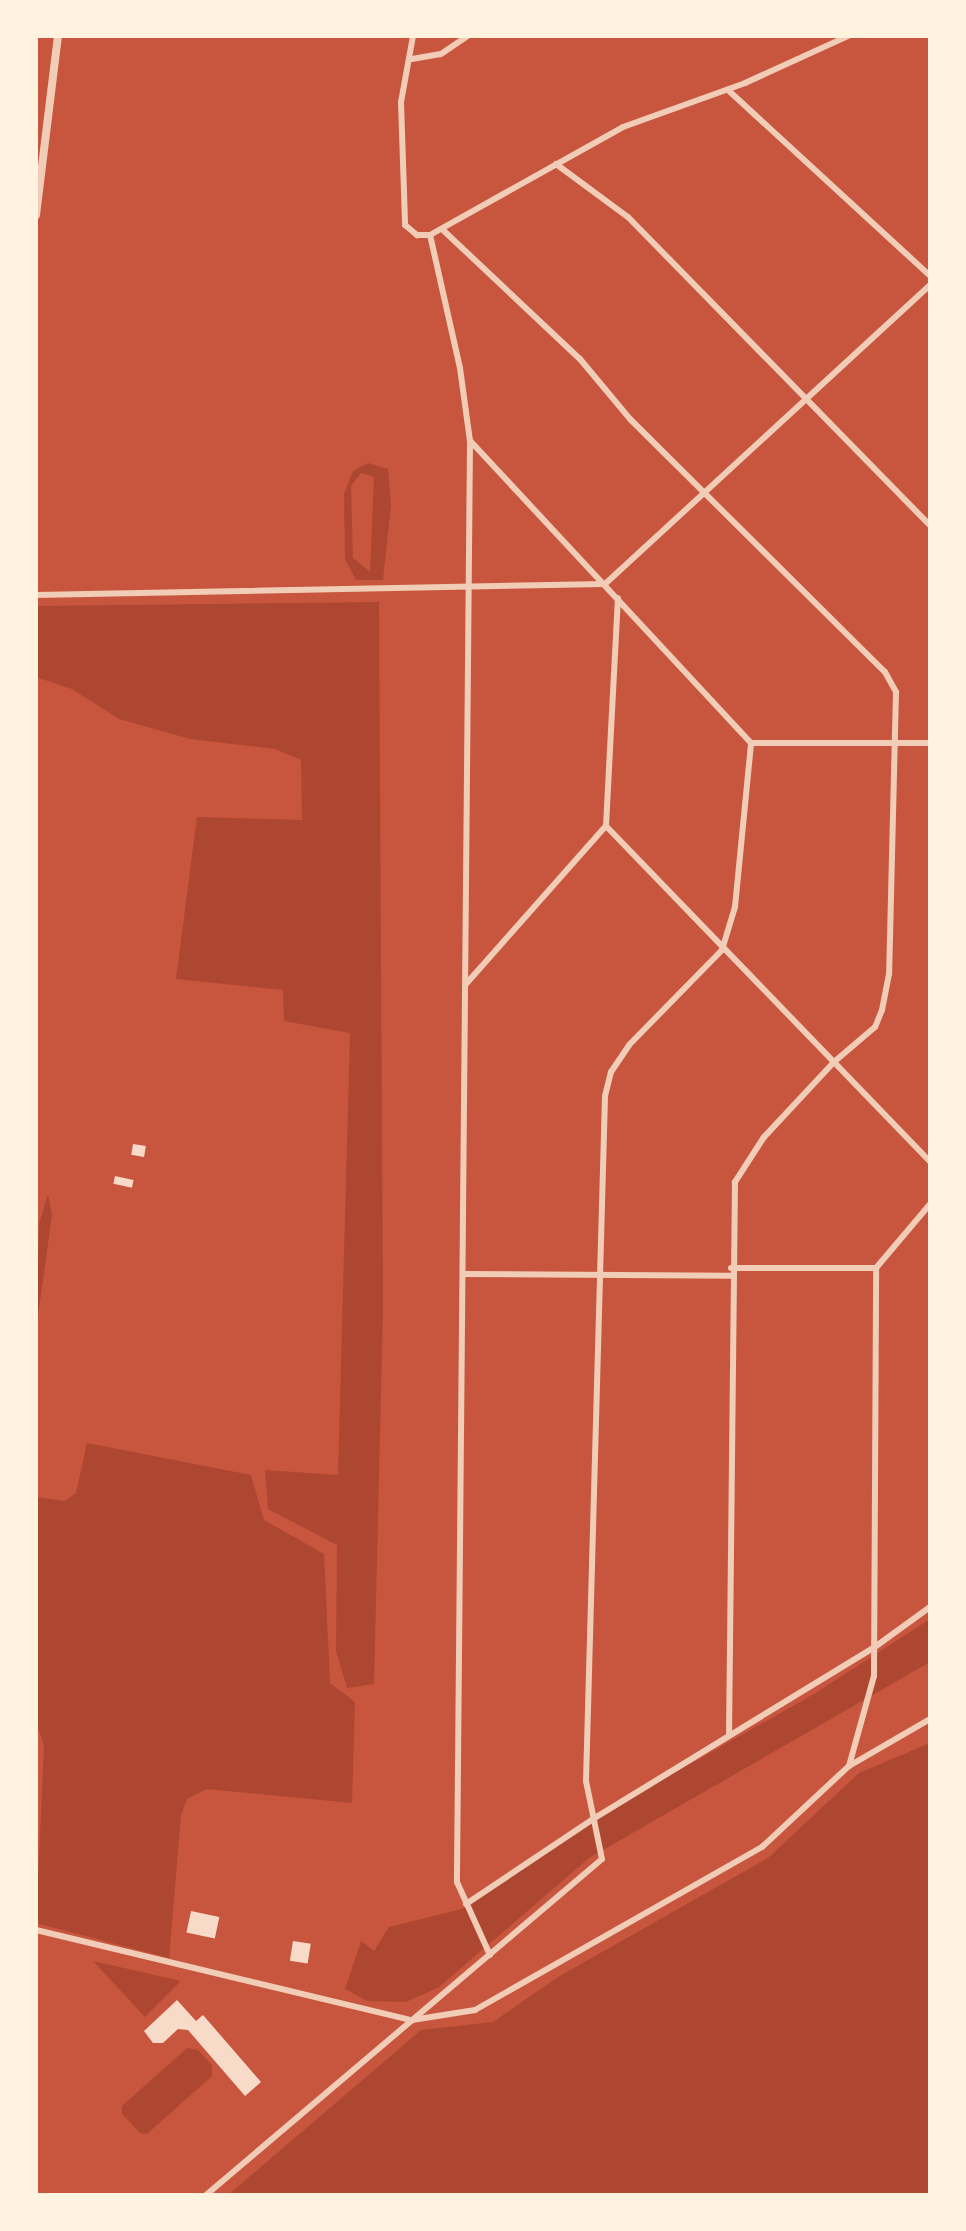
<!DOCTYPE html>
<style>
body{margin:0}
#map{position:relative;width:966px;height:2231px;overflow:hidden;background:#c8553d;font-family:"Work Sans",sans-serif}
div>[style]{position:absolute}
.green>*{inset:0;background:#ae4732}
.building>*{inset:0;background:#f7dbc8;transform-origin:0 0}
.minor>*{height:6px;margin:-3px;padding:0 3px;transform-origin:3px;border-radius:3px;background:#f1ccb7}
.tertiary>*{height:8px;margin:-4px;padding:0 4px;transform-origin:4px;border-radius:4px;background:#f1ccb7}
span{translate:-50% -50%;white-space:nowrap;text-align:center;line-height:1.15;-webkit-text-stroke:6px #fff3e0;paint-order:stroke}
.frame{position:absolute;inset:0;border:38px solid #fff3e0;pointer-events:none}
</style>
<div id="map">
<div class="green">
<i style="clip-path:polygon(evenodd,368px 463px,388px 469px,391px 505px,383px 580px,356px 580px,345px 559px,344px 494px,353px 471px,368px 463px,361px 473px,374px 477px,370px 572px,353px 558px,351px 486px,361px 473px)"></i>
<i style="clip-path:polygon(379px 602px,383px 1310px,374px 1684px,347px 1688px,336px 1651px,337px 1545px,268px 1509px,265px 1470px,338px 1475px,350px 1033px,284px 1021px,283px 990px,176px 979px,197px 817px,302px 820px,301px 760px,275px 749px,190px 739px,119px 719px,72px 689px,36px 677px,36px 606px)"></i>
<i style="clip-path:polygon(48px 1194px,52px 1215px,36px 1330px,39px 1224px)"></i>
<i style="clip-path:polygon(87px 1443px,251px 1475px,264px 1520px,324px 1554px,330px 1683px,355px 1702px,352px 1803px,206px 1789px,187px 1799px,181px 1815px,169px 1958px,36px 1923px,44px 1746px,36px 1721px,36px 1497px,65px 1501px,76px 1493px)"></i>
<i style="clip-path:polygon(930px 1619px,930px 1662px,589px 1858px,439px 1987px,406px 2002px,367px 2001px,345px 1989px,361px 1941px,374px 1951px,389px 1927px,462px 1909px,630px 1798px,814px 1694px)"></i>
<i style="clip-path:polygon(930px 1743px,930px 2195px,228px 2195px,421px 2030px,493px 2022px,558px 1977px,768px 1858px,859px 1773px)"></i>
<i style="clip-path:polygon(93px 1961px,181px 1981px,145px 2017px)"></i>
<i style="clip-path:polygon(187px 2048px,198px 2050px,212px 2065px,212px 2076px,147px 2134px,140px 2133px,122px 2114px,122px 2106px)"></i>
</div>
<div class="building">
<i style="left:133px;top:1144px;width:13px;height:11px;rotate:9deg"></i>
<i style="left:115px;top:1176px;width:19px;height:8px;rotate:12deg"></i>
<i style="left:191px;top:1911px;width:29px;height:22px;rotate:12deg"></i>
<i style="left:293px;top:1941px;width:18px;height:20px;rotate:9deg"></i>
<i style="clip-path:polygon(177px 2000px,196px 2021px,203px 2015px,261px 2082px,245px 2096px,188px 2030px,178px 2029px,163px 2043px,153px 2043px,144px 2031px)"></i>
</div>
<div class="minor">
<i style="left:413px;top:36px;width:67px;rotate:100.3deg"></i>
<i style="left:401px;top:102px;width:123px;rotate:88.1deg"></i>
<i style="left:405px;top:225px;width:16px;rotate:40deg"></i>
<i style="left:417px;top:235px;width:13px"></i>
<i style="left:430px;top:235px;width:221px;rotate:-29.2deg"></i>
<i style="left:623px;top:127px;width:130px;rotate:-19.8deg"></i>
<i style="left:745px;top:83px;width:113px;rotate:-24.5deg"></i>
<i style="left:412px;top:59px;width:29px;rotate:-10deg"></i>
<i style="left:441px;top:54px;width:32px;rotate:-34deg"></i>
<i style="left:728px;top:90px;width:275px;rotate:42.6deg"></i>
<i style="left:556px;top:164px;width:89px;rotate:36.4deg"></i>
<i style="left:628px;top:217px;width:431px;rotate:45.6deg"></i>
<i style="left:444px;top:231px;width:187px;rotate:43.3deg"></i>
<i style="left:580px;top:359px;width:78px;rotate:50.2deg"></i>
<i style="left:630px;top:419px;width:359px;rotate:44.8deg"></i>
<i style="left:885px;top:672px;width:23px;rotate:61deg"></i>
<i style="left:896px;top:692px;width:282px;rotate:91.4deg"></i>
<i style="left:889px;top:974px;width:37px;rotate:101deg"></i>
<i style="left:882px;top:1010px;width:18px;rotate:112deg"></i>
<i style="left:875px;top:1027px;width:54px;rotate:139.5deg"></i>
<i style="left:834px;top:1062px;width:103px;rotate:133deg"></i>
<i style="left:764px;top:1137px;width:54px;rotate:122.8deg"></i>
<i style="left:735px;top:1182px;width:553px;rotate:90.62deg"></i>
<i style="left:470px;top:442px;width:1440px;rotate:90.52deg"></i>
<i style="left:457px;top:1882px;width:80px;rotate:65.7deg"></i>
<i style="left:36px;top:595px;width:569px;rotate:-1.11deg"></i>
<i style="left:605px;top:584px;width:442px;rotate:-42.6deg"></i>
<i style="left:751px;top:743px;width:179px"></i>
<i style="left:606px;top:826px;width:228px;rotate:-87deg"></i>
<i style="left:466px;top:984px;width:211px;rotate:-48.5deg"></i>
<i style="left:606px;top:826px;width:466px;rotate:46deg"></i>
<i style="left:731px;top:1268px;width:145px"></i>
<i style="left:463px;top:1274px;width:268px;rotate:0.4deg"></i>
<i style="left:849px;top:1766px;width:93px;rotate:-74.5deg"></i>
<i style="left:874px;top:1676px;width:408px;rotate:-89.7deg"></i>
<i style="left:876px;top:1268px;width:84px;rotate:-49.8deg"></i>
<i style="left:466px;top:1904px;width:153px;rotate:-33.8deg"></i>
<i style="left:593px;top:1819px;width:327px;rotate:-31.4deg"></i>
<i style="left:872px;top:1649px;width:72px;rotate:-35.9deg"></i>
<i style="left:36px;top:1930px;width:387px;rotate:13.5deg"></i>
<i style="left:412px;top:2020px;width:64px;rotate:-9deg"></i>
<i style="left:475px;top:2010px;width:330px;rotate:-29.6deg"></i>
<i style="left:762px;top:1847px;width:119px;rotate:-43deg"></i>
<i style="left:849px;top:1766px;width:94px;rotate:-30.1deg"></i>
<i style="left:206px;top:2195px;width:519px;rotate:-40.31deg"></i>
<i style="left:602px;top:1859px;width:80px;rotate:-101.6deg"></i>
<i style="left:586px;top:1781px;width:685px;rotate:-88.41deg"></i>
<i style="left:605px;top:1096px;width:25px;rotate:-76deg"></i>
<i style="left:611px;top:1072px;width:32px;rotate:-56deg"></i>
<i style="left:629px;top:1045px;width:133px;rotate:-45.6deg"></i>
<i style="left:722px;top:950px;width:45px;rotate:-73.2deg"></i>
<i style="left:735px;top:907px;width:165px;rotate:-84.4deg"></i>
<i style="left:751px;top:743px;width:413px;rotate:-132.9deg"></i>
<i style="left:470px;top:441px;width:74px;rotate:-97.8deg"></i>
<i style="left:460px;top:368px;width:136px;rotate:-102.7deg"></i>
</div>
<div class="tertiary">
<i style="left:36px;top:215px;width:180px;rotate:-83deg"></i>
</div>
<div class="frame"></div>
</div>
